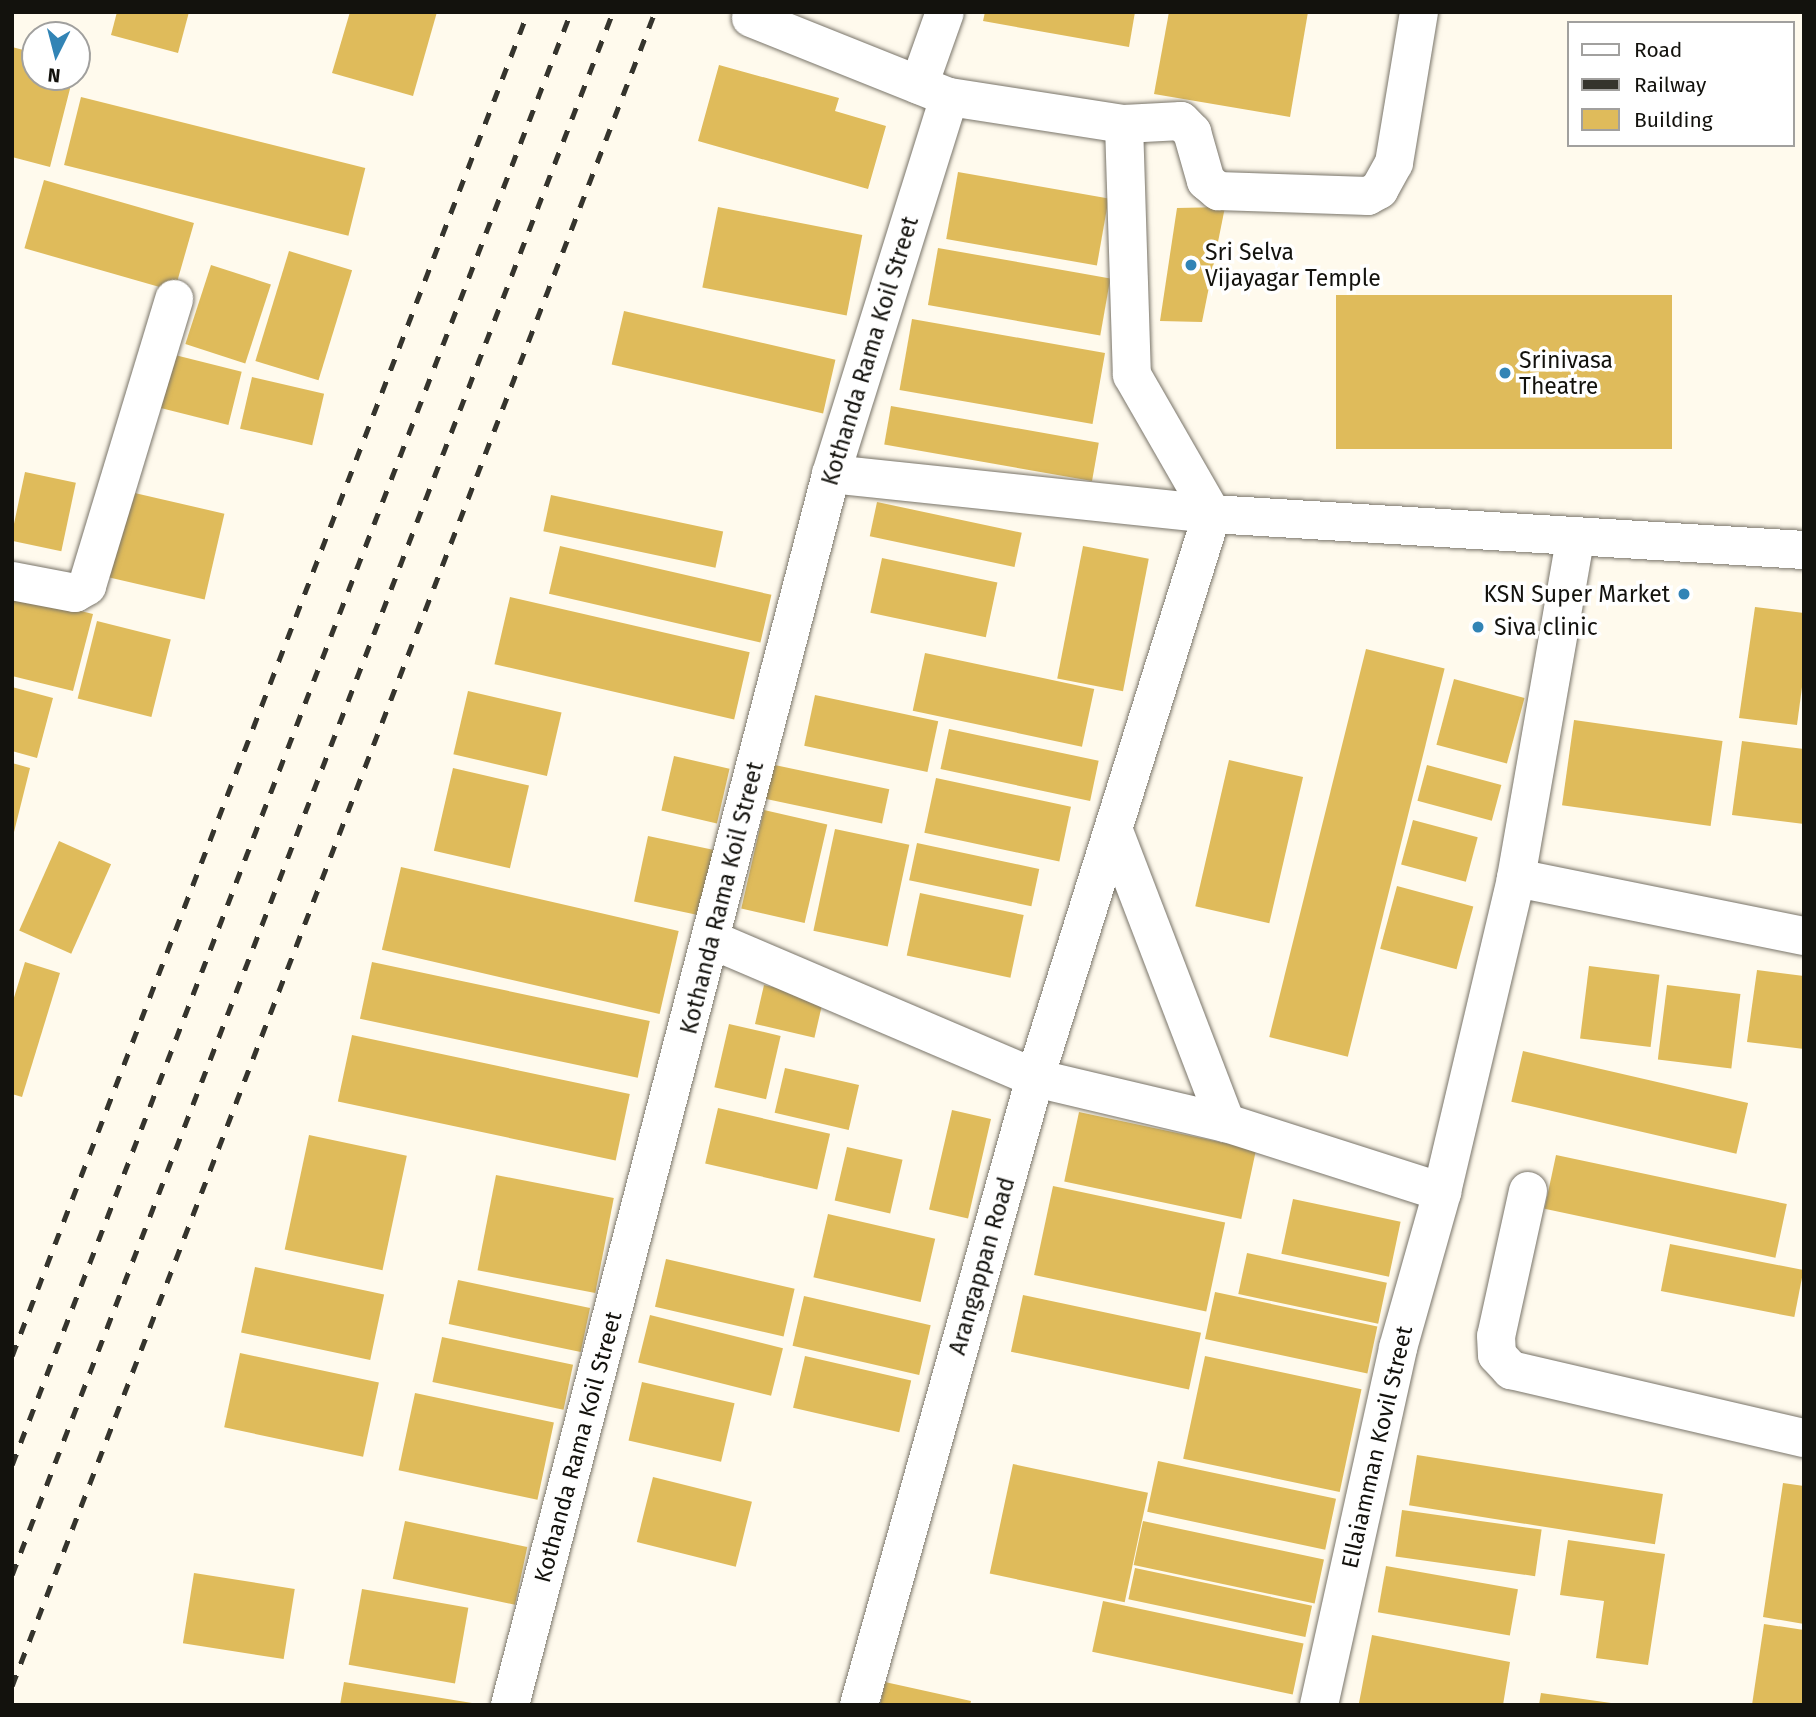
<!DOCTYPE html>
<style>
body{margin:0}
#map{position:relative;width:1816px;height:1717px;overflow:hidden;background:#fffaed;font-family:"Fira Sans",sans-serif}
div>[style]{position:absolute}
.building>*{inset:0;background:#dfbb5b;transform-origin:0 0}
.roads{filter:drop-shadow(0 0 2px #7a756a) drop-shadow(0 0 2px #7a756a)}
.minor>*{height:38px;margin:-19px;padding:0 19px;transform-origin:19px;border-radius:19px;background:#fff}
.rail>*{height:5px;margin-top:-2.5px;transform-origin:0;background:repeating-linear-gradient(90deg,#35342d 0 12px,transparent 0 24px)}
.dots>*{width:19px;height:19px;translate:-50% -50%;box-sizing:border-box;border:4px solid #fff;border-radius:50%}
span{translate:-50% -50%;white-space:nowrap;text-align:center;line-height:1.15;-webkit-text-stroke:7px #fff;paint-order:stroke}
.poi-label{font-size:23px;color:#13120d}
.left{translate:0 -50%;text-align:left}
.right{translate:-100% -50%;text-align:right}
.street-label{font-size:23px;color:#13120d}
.frame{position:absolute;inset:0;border:14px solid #13120d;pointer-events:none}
.legend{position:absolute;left:1567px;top:21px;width:228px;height:126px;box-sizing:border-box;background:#fff;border:2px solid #a1a09e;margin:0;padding:9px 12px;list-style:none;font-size:21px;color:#13120d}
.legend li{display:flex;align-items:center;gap:14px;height:35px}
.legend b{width:35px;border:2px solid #a1a09e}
.north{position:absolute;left:21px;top:21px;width:70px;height:70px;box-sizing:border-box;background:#fff;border:2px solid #a1a09e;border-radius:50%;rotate:186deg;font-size:19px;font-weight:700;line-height:28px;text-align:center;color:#13120d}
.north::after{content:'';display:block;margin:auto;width:24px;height:32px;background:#3284b5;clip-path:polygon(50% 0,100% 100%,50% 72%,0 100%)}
</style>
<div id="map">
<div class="building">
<i style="clip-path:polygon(117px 12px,189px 12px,178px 53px,111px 35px)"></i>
<i style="clip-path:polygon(350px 12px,437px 12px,413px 96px,332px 73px)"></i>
<i style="clip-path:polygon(985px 12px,1135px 12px,1129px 47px,983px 21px)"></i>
<i style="clip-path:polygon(1169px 12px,1308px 12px,1290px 117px,1154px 94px)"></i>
<i style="clip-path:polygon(12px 47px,35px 53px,35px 77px,73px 77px,50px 167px,12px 157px)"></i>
<i style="clip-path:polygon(719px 65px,839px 98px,835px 111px,886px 126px,868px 189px,698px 141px)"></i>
<i style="left:81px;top:97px;width:293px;height:70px;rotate:14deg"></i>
<i style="left:958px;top:172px;width:153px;height:68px;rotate:10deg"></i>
<i style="left:44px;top:180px;width:156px;height:71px;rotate:16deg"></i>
<i style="left:718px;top:207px;width:147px;height:82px;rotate:11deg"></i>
<i style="clip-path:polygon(1225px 207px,1202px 322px,1160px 321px,1177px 208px)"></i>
<i style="left:938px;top:248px;width:175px;height:58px;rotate:10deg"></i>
<i style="left:289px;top:251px;width:66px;height:115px;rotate:17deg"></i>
<i style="left:211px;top:265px;width:63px;height:83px;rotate:18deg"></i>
<i style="left:1672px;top:295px;width:154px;height:336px;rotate:90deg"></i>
<i style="left:624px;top:311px;width:217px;height:55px;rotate:13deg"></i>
<i style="left:912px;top:319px;width:196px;height:72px;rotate:10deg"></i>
<i style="left:167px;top:353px;width:77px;height:55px;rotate:14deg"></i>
<i style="left:252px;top:377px;width:74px;height:53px;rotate:13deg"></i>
<i style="left:891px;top:406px;width:211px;height:39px;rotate:10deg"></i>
<i style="left:25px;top:472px;width:52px;height:70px;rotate:12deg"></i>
<i style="left:126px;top:491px;width:101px;height:88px;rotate:13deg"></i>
<i style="left:551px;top:495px;width:176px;height:37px;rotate:12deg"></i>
<i style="left:877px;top:502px;width:148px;height:35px;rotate:12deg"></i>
<i style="left:560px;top:546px;width:217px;height:49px;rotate:13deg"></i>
<i style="left:1083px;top:546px;width:67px;height:135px;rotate:11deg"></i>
<i style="left:882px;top:558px;width:118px;height:56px;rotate:12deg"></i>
<i style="clip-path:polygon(12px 594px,93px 614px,73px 691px,12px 676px)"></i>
<i style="left:510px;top:597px;width:246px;height:69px;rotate:13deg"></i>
<i style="clip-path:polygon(1755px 607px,1804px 613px,1804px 672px,1797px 725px,1739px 718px)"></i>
<i style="left:97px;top:621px;width:76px;height:80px;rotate:14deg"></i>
<i style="left:1366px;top:649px;width:81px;height:400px;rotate:14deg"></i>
<i style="left:925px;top:653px;width:173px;height:59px;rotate:12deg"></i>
<i style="left:1454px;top:679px;width:73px;height:68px;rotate:15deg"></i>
<i style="clip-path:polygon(12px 687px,53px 698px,37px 758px,12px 751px)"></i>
<i style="left:468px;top:691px;width:96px;height:65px;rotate:13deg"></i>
<i style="left:815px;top:695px;width:126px;height:52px;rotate:12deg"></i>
<i style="left:1574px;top:720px;width:150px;height:86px;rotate:8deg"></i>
<i style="left:949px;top:729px;width:153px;height:41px;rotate:12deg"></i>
<i style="clip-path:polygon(1742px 741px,1804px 749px,1804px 824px,1732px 815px)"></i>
<i style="left:674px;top:756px;width:57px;height:56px;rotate:13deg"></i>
<i style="left:1229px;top:760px;width:76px;height:150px;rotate:13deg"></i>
<i style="clip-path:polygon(12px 763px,30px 768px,13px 836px,12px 835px)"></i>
<i style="left:770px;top:764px;width:122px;height:35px;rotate:12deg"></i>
<i style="left:1427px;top:765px;width:77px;height:37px;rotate:15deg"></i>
<i style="left:453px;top:768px;width:78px;height:85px;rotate:13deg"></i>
<i style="left:936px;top:778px;width:138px;height:56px;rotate:12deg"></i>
<i style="left:764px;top:810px;width:65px;height:101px;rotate:13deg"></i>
<i style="left:1413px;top:820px;width:67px;height:46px;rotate:15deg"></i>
<i style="left:835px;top:829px;width:76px;height:104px;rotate:12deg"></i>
<i style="left:648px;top:836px;width:70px;height:67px;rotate:12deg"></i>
<i style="left:59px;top:841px;width:57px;height:98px;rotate:24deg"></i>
<i style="left:917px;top:843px;width:125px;height:38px;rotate:12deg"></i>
<i style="left:401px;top:867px;width:285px;height:85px;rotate:13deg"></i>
<i style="left:1397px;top:886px;width:79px;height:65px;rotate:15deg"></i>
<i style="left:920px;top:893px;width:106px;height:64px;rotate:12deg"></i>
<i style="clip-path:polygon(25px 962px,60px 973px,22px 1097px,12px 1094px,12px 1004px)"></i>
<i style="left:372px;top:962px;width:284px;height:58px;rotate:12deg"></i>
<i style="left:1589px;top:966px;width:71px;height:73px;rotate:7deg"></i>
<i style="clip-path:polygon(1757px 970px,1804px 976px,1804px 1049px,1747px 1042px)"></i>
<i style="left:764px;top:985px;width:61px;height:40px;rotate:13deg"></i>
<i style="left:1667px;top:985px;width:74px;height:75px;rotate:7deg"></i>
<i style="left:729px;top:1024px;width:53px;height:65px;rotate:13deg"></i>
<i style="left:352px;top:1035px;width:284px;height:68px;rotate:12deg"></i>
<i style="left:1523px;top:1051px;width:231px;height:52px;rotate:13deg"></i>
<i style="left:785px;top:1068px;width:76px;height:46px;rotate:13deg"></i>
<i style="left:718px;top:1108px;width:115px;height:57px;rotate:13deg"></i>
<i style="left:952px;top:1110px;width:40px;height:102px;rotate:13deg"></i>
<i style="left:1079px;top:1112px;width:181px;height:71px;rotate:12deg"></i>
<i style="left:309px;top:1135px;width:100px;height:117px;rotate:12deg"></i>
<i style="left:847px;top:1147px;width:57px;height:55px;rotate:13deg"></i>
<i style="left:1556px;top:1155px;width:236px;height:55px;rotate:12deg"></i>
<i style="left:496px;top:1175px;width:120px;height:97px;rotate:11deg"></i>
<i style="left:1053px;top:1186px;width:176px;height:91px;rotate:12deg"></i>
<i style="left:1293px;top:1199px;width:110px;height:56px;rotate:12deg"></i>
<i style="left:828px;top:1214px;width:110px;height:65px;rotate:13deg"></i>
<i style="left:1670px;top:1244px;width:136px;height:48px;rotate:11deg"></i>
<i style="left:1247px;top:1253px;width:143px;height:42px;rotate:12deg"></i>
<i style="left:666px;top:1259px;width:132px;height:49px;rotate:13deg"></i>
<i style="left:255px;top:1267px;width:132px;height:67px;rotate:12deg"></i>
<i style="left:458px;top:1280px;width:135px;height:45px;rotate:12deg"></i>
<i style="left:1215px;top:1292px;width:166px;height:48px;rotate:12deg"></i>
<i style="left:1023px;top:1295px;width:182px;height:58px;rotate:12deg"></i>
<i style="left:804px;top:1296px;width:130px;height:51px;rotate:13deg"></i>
<i style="left:650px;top:1315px;width:137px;height:49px;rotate:14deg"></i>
<i style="left:442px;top:1337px;width:134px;height:46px;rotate:12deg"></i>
<i style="left:240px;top:1353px;width:142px;height:76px;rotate:12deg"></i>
<i style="left:805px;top:1356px;width:109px;height:53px;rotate:13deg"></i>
<i style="left:1205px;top:1356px;width:160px;height:105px;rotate:12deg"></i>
<i style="left:642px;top:1382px;width:95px;height:60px;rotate:13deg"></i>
<i style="left:415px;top:1393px;width:142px;height:79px;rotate:12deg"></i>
<i style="left:1417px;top:1455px;width:249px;height:51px;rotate:9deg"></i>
<i style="left:1158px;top:1461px;width:182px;height:52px;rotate:12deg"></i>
<i style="left:1013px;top:1464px;width:138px;height:112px;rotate:12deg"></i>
<i style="left:653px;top:1477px;width:102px;height:67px;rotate:14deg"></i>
<i style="clip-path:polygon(1783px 1483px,1804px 1486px,1804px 1624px,1763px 1617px)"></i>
<i style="left:1402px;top:1510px;width:141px;height:47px;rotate:8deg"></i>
<i style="left:405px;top:1521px;width:125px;height:59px;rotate:12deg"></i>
<i style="left:1143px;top:1521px;width:185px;height:45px;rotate:12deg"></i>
<i style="clip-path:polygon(1568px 1540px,1665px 1554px,1648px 1665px,1596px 1658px,1604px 1601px,1560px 1595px)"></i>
<i style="left:1386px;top:1566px;width:134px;height:47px;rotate:10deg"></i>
<i style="left:1135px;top:1568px;width:181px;height:32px;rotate:12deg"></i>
<i style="left:194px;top:1573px;width:102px;height:71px;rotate:9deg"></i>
<i style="left:362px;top:1589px;width:108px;height:77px;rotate:10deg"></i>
<i style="left:1103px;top:1601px;width:205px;height:52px;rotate:12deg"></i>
<i style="clip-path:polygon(1764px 1624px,1804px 1630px,1803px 1705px,1752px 1705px)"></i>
<i style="clip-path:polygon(1372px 1635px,1510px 1662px,1503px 1705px,1359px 1703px)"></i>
<i style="clip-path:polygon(344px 1682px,472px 1703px,472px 1705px,340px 1705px)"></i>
<i style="clip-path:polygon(885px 1682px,971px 1701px,970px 1705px,880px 1705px)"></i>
<i style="clip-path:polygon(1541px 1693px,1611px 1703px,1611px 1705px,1539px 1705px)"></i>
</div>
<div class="roads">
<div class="minor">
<i style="left:751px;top:18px;width:213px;rotate:21.8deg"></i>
<i style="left:949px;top:97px;width:177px;rotate:8.8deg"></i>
<i style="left:1124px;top:124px;width:251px;rotate:88.2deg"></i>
<i style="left:1132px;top:375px;width:160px;rotate:60.1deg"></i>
<i style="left:919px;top:85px;width:77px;rotate:-70.4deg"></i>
<i style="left:1124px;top:124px;width:57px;rotate:-3deg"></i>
<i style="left:1181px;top:121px;width:16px;rotate:45deg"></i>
<i style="left:1192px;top:132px;width:51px;rotate:74.1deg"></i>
<i style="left:1206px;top:181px;width:16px;rotate:40deg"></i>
<i style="left:1218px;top:191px;width:150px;rotate:1.9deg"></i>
<i style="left:1368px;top:196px;width:13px;rotate:-29deg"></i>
<i style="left:1379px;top:190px;width:31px;rotate:-61deg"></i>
<i style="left:1394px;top:163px;width:153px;rotate:-80.6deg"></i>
<i style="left:831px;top:474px;width:383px;rotate:6deg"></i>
<i style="left:12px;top:581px;width:64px;rotate:10.8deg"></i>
<i style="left:75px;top:593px;width:14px;rotate:-30deg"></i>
<i style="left:87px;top:586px;width:300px;rotate:-73.1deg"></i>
<i style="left:1114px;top:831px;width:313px;rotate:69deg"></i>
<i style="left:1516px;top:878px;width:294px;rotate:11.4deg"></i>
<i style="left:712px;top:940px;width:351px;rotate:23.1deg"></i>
<i style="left:1035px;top:1078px;width:196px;rotate:13.3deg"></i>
<i style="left:1226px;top:1123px;width:227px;rotate:17.7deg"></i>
<i style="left:1528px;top:1191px;width:148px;rotate:102.4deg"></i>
<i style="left:1496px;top:1336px;width:19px;rotate:87deg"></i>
<i style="left:1497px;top:1355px;width:21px;rotate:47deg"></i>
<i style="left:1511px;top:1370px;width:301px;rotate:13.1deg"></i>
<i style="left:510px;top:1705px;width:1272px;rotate:-75.38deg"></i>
<i style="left:831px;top:474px;width:395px;rotate:-72.6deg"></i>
<i style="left:859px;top:1705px;width:651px;rotate:-74.32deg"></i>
<i style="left:1035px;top:1078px;width:591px;rotate:-72.58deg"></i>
<i style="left:1212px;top:514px;width:593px;rotate:3.48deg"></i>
<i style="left:1319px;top:1705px;width:366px;rotate:-77.5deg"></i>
<i style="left:1398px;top:1348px;width:162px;rotate:-74.2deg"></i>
<i style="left:1442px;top:1192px;width:323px;rotate:-76.7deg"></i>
<i style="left:1516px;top:878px;width:344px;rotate:-80.1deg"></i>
</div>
</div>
<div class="rail">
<i style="left:12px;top:1356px;width:1440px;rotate:-69deg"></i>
<i style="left:12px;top:1465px;width:1557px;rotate:-68.96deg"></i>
<i style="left:12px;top:1575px;width:1675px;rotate:-68.97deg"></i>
<i style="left:12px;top:1686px;width:1793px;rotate:-68.99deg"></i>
</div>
<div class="dots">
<i style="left:1191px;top:265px;background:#3284b5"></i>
<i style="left:1505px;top:373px;background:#3284b5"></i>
<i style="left:1684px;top:594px;background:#3284b5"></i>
<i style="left:1478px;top:627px;background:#3284b5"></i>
</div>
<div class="poi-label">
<span class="left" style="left:1205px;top:265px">Sri Selva<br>Vijayagar Temple</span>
<span class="left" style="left:1519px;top:373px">Srinivasa<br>Theatre</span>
<span class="right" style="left:1670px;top:594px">KSN Super Market</span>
<span class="left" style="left:1494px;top:627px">Siva clinic</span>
</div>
<div class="street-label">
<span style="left:870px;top:351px;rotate:-73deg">Kothanda Rama Koil Street</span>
<span style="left:722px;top:898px;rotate:-76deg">Kothanda Rama Koil Street</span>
<span style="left:982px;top:1266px;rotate:-74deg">Arangappan Road</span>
<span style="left:578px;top:1447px;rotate:-75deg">Kothanda Rama Koil Street</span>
<span style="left:1377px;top:1447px;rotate:-77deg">Ellaiamman Kovil Street</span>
</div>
<div class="frame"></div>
<ul class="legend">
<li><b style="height:9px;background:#fff"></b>Road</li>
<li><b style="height:9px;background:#35342d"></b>Railway</li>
<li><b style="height:19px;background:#dfbb5b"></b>Building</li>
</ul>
<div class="north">N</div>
</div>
